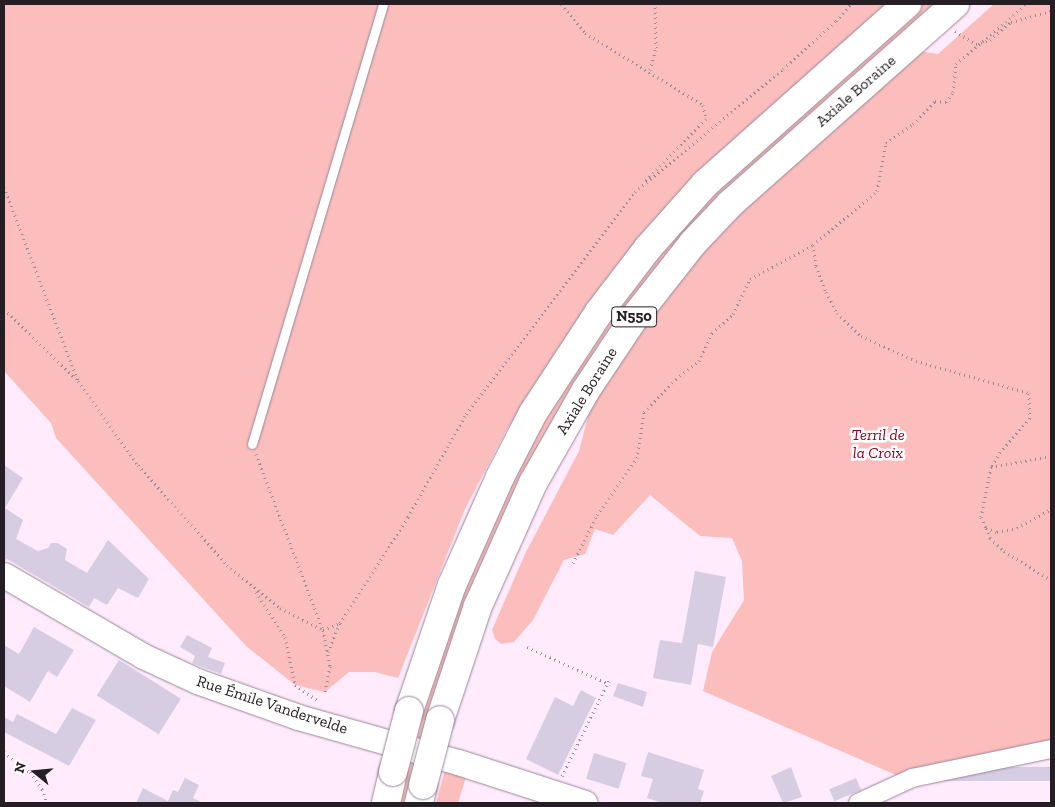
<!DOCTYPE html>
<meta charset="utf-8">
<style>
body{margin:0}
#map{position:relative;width:1055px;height:807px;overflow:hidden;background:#ffebfc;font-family:"Zilla Slab",serif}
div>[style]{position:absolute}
.green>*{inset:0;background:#fbbebd}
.building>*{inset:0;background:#d7cde3;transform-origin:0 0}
.path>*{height:3px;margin-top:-1.5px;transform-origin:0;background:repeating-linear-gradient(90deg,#998b97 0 1px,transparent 0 5px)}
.roads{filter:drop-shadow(0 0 1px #988696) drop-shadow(0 0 1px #988696)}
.lane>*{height:9px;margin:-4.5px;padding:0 4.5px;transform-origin:4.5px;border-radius:4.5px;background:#fff}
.street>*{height:18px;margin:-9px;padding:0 9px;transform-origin:9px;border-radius:9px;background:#fff}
.secondary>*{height:25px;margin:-12.5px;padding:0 12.5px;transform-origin:12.5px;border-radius:12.5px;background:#fff}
.highway>*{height:28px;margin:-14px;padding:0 14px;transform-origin:14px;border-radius:14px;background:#fff}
.bridges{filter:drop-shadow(0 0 1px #988696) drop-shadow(0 0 1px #988696)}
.highway-bridge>*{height:28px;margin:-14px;padding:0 14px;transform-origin:14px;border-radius:14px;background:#fff}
span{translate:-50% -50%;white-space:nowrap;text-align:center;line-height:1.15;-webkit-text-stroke:5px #fff;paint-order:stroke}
.shield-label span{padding:1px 4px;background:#fff;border:1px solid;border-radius:4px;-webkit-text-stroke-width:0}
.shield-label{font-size:15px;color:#251e24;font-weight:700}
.street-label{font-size:16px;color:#251e24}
.park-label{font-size:16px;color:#860520;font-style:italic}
.frame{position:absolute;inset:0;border:5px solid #251e24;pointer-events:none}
.north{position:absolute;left:10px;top:747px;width:50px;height:50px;-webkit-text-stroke:4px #fff;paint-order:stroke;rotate:287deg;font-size:14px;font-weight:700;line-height:20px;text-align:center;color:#251e24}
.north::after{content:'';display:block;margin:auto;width:18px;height:22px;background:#251e24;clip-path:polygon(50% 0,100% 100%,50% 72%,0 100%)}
</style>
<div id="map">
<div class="green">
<i style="clip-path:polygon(4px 4px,887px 4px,741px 133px,684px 190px,549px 365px,507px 429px,465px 509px,398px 678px,375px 672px,349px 672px,325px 692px,295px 685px,246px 646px,56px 438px,51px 423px,4px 371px)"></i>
<i style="clip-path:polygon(919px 4px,942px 4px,750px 172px,580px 383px,410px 803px,397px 803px,404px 768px,479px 539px,559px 388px,687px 216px)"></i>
<i style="clip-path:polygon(994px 4px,1051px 4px,1051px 755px,912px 782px,703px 691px,712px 652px,744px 600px,742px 561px,732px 538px,700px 536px,650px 495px,613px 535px,595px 529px,585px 554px,564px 560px,533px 620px,514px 642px,501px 644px,495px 639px,492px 630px,525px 554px,579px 451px,592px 401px,643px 323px,730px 217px,919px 51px,938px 54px)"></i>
<i style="clip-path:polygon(445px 770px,466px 777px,458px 803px,436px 803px)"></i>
</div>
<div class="building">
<i style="clip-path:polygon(4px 465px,23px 478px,5px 508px,23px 520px,16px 539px,38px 551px,48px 548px,51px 543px,58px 543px,67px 549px,65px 560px,87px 573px,108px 540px,149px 579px,138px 598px,118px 588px,107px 605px,94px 598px,89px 607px,7px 559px,4px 561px)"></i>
<i style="clip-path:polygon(695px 571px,726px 577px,713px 647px,698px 644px,691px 685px,653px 678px,660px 640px,682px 643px)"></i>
<i style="clip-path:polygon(34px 627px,74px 650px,57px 677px,48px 671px,30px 702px,4px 686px,4px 645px,19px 654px)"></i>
<i style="clip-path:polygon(187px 635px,212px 648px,208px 657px,225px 663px,221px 674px,192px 663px,195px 656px,180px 647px)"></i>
<i style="left:119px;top:660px;width:73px;height:42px;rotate:32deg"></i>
<i style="clip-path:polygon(618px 683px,647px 692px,643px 707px,613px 696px)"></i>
<i style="clip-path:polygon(581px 690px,596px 698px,558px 775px,526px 759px,555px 697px,573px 706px)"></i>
<i style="clip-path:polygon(72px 708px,96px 720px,69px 766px,4px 732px,4px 717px,13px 722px,17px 714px,56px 734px)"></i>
<i style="clip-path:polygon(648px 752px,704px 770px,698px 789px,704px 791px,700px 803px,663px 803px,647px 798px,653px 779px,641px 776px)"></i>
<i style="left:594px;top:753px;width:34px;height:27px;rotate:17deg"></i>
<i style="clip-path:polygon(791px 767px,802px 797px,783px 803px,771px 776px)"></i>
<i style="left:1051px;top:767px;width:14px;height:107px;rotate:90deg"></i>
<i style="clip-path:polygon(185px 778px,199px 785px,193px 798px,203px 803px,136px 803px,143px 788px,168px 801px,173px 790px,178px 792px)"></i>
<i style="left:856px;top:778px;width:13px;height:29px;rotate:67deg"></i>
</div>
<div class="path">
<i style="left:561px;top:4px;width:38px;rotate:50deg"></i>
<i style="left:585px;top:33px;width:138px;rotate:31.4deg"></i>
<i style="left:703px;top:105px;width:14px;rotate:78deg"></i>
<i style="left:706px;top:119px;width:88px;rotate:134.5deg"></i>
<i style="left:955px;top:31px;width:25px;rotate:32deg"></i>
<i style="left:976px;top:44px;width:15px;rotate:-16deg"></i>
<i style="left:990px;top:40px;width:28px;rotate:-41deg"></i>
<i style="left:1011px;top:22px;width:41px;rotate:-15.4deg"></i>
<i style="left:650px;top:70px;width:23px;rotate:-75deg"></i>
<i style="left:656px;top:48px;width:44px;rotate:-91.3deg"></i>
<i style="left:4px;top:187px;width:208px;rotate:69.1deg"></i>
<i style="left:78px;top:381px;width:103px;rotate:54.5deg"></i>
<i style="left:138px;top:465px;width:134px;rotate:48.3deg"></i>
<i style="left:227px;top:565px;width:68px;rotate:39.1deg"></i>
<i style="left:280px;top:608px;width:48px;rotate:27.1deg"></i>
<i style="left:323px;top:630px;width:37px;rotate:79deg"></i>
<i style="left:330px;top:666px;width:26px;rotate:101deg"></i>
<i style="left:813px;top:245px;width:21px;rotate:82deg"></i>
<i style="left:816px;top:266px;width:28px;rotate:69deg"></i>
<i style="left:826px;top:292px;width:24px;rotate:62deg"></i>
<i style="left:837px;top:313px;width:33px;rotate:44deg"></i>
<i style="left:861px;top:336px;width:60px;rotate:24.4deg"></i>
<i style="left:916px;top:361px;width:117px;rotate:15.8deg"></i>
<i style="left:1029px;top:393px;width:25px;rotate:88deg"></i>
<i style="left:1030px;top:418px;width:45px;rotate:131.4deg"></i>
<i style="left:1000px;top:452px;width:17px;rotate:121deg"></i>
<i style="left:991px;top:467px;width:51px;rotate:101.3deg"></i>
<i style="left:981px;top:517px;width:12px;rotate:66deg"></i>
<i style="left:986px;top:528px;width:12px;rotate:20deg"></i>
<i style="left:997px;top:532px;width:20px;rotate:-11deg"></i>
<i style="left:1017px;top:528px;width:39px;rotate:-29deg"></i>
<i style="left:4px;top:309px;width:100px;rotate:44.2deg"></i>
<i style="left:256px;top:454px;width:188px;rotate:69.2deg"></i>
<i style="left:323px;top:630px;width:18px;rotate:-22deg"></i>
<i style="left:991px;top:467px;width:61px;rotate:-10.4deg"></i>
<i style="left:986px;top:528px;width:11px;rotate:68deg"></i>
<i style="left:990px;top:538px;width:19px;rotate:43deg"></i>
<i style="left:1004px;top:551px;width:55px;rotate:31.7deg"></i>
<i style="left:573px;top:563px;width:54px;rotate:-63.4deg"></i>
<i style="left:597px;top:515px;width:70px;rotate:-54.9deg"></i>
<i style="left:637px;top:458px;width:47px;rotate:-81.3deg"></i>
<i style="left:644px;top:412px;width:46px;rotate:-45.9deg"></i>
<i style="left:676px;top:379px;width:29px;rotate:-38deg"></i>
<i style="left:699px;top:361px;width:31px;rotate:-65deg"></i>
<i style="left:712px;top:333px;width:28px;rotate:-42deg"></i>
<i style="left:733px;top:314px;width:39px;rotate:-64deg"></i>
<i style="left:750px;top:279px;width:72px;rotate:-28.4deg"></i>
<i style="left:813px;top:245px;width:84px;rotate:-40.2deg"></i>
<i style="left:877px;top:191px;width:49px;rotate:-79.4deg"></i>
<i style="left:886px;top:143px;width:33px;rotate:-35deg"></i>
<i style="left:913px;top:124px;width:32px;rotate:-46deg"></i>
<i style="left:935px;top:101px;width:11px;rotate:5deg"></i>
<i style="left:946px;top:102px;width:12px;rotate:-55deg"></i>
<i style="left:953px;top:92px;width:28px;rotate:-84deg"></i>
<i style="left:956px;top:64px;width:92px;rotate:-40.6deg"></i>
<i style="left:256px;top:592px;width:54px;rotate:57.2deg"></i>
<i style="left:285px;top:637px;width:49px;rotate:78.2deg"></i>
<i style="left:295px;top:685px;width:29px;rotate:34deg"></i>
<i style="left:527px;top:647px;width:88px;rotate:24.2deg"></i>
<i style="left:328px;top:652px;width:31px;rotate:-68deg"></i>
<i style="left:340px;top:623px;width:126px;rotate:-57.3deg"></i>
<i style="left:408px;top:517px;width:118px;rotate:-60.6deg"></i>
<i style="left:466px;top:414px;width:279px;rotate:-52.7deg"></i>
<i style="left:635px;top:192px;width:192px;rotate:-39.7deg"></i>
<i style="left:783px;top:69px;width:72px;rotate:-42.2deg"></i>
<i style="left:836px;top:21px;width:23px;rotate:-49deg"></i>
<i style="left:4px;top:752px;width:33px;rotate:38deg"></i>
<i style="left:30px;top:772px;width:21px;rotate:55deg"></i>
<i style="left:42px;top:789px;width:15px;rotate:70deg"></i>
<i style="left:562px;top:776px;width:109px;rotate:-63.9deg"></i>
</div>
<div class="roads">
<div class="lane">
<i style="left:252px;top:444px;width:459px;rotate:-73.4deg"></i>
</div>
<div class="street">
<i style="left:858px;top:803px;width:60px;rotate:-24.8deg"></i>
<i style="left:912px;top:778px;width:142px;rotate:-11.8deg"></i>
</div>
<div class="secondary">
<i style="left:4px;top:575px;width:161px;rotate:30.2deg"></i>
<i style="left:143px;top:656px;width:60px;rotate:24.8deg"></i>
<i style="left:197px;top:681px;width:107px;rotate:19.6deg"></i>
<i style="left:298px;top:717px;width:166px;rotate:15.7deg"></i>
<i style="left:458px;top:762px;width:133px;rotate:17.9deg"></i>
</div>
<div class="highway">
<i style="left:409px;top:711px;width:133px;rotate:-71.2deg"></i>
<i style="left:452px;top:585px;width:118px;rotate:-66deg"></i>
<i style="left:500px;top:477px;width:72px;rotate:-62.7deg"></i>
<i style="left:533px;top:413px;width:121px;rotate:-56.8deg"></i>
<i style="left:599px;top:312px;width:81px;rotate:-52.6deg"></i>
<i style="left:648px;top:248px;width:86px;rotate:-48.3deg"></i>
<i style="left:705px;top:184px;width:271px;rotate:-41.7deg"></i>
<i style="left:440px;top:720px;width:120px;rotate:-71.6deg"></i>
<i style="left:478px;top:606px;width:135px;rotate:-65.9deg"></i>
<i style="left:533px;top:483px;width:107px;rotate:-60.3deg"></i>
<i style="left:586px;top:390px;width:87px;rotate:-56.3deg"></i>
<i style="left:634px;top:318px;width:95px;rotate:-51.8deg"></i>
<i style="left:693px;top:243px;width:54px;rotate:-46.5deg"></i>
<i style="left:730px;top:204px;width:301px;rotate:-41.6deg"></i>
<i style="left:386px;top:803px;width:32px;rotate:-77deg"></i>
<i style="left:419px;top:803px;width:18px;rotate:-77deg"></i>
</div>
</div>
<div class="bridges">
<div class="highway-bridge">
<i style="left:393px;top:772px;width:63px;rotate:-75.3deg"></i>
<i style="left:423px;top:785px;width:67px;rotate:-75.3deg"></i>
</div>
</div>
<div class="shield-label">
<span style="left:634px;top:317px">N550</span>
</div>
<div class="street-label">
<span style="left:856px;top:91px;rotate:-41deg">Axiale Boraine</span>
<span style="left:587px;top:391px;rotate:-58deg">Axiale Boraine</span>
<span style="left:272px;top:705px;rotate:18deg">Rue Émile Vandervelde</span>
</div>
<div class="park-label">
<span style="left:878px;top:444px">Terril de<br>la Croix</span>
</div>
<div class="frame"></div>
<div class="north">N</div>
</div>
